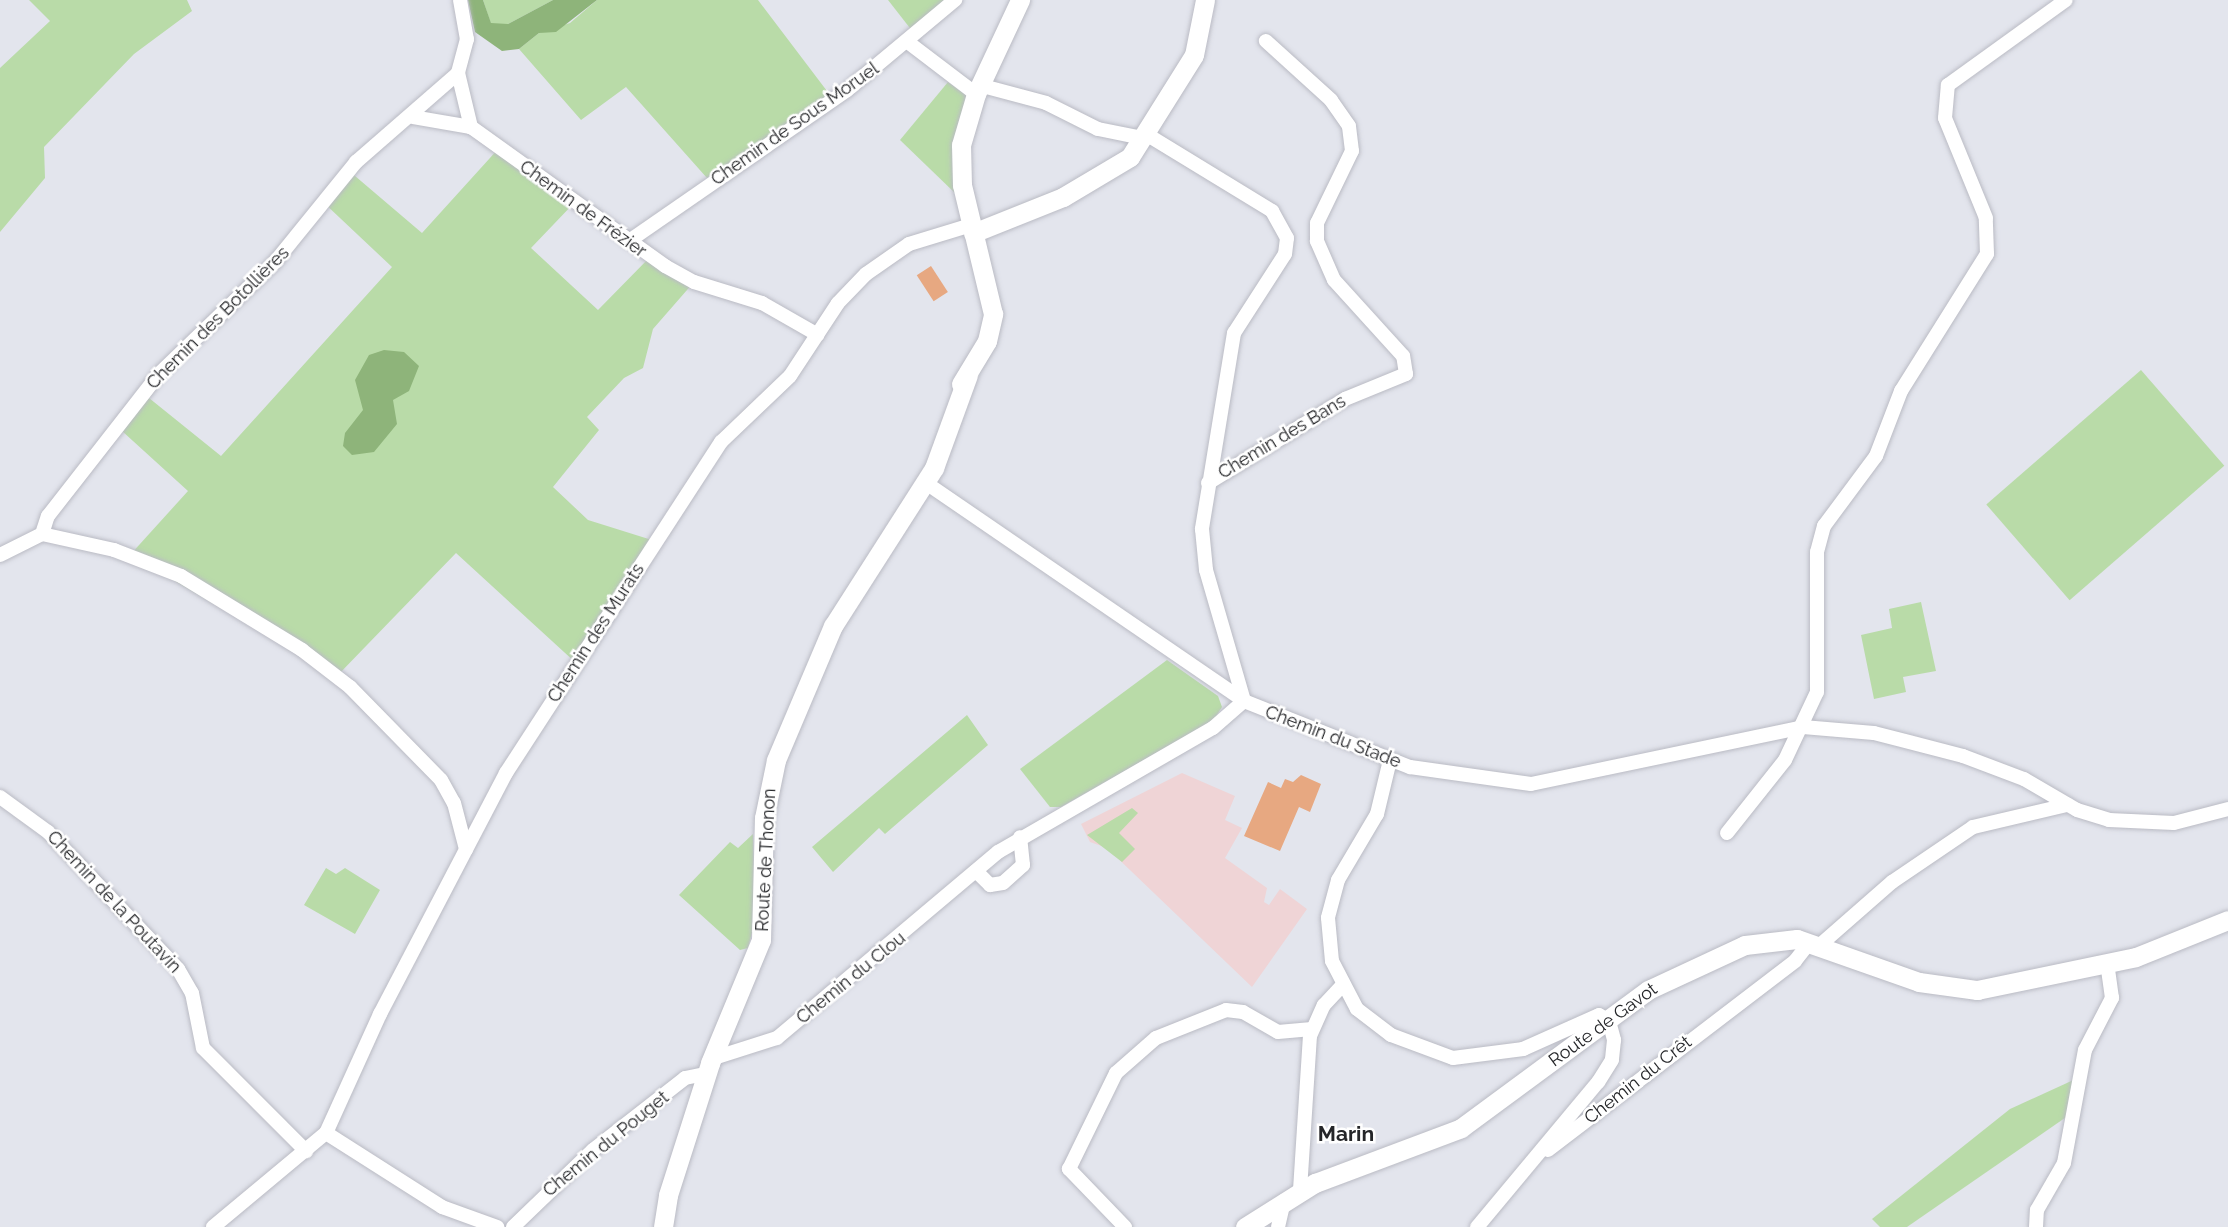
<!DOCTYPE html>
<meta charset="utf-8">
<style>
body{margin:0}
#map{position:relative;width:2228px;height:1227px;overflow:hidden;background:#e3e5ed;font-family:Raleway,sans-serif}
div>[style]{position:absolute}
.education>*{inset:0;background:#efd4d6}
.green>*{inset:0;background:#b9dba8;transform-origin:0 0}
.forest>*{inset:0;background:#8eb47a}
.building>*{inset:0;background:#e7a881;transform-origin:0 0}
.roads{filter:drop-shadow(0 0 2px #babbc4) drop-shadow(0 0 2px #babbc4)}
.street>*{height:14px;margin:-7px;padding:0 7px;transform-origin:7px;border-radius:7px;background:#fff}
.secondary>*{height:19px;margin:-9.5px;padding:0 9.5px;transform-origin:9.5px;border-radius:9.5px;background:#fff}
span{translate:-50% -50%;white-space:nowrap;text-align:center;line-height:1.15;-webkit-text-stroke:5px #fff;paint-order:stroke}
.street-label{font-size:18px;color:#252629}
.quarter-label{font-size:21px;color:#252629;font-weight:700}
</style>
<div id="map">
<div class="education">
<i style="clip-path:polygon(1182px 773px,1235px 796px,1225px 820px,1242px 828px,1225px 858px,1267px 888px,1264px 902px,1269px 905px,1280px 889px,1307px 909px,1252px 987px,1107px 848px,1090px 842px,1081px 824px)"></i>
</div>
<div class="green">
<i style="clip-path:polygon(29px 0,187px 0,192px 11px,134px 54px,44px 147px,45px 178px,0 232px,0 68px,50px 21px)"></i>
<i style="clip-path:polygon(483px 0,553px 0,508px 24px,491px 24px)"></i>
<i style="clip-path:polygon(597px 0,758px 0,830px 95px,707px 178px,626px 87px,581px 120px,519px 49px,539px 33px,570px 23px)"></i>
<i style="clip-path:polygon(888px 0,947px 0,913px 32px)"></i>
<i style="clip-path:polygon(948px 82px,966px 95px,957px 195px,900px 140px)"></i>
<i style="clip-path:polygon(499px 148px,575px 202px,531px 248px,598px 310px,650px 257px,694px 282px,653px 329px,643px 368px,624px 378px,587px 417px,599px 430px,553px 487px,588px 520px,655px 541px,576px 663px,456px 553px,337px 676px,130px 555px,188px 491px,122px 431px,149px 398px,221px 456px,392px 267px,323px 202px,348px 170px,422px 233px)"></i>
<i style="left:2141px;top:370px;width:127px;height:205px;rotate:49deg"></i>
<i style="clip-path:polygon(1921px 602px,1936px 671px,1903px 677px,1906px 692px,1874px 699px,1861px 635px,1892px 628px,1889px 609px)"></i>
<i style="clip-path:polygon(1167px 660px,1218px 696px,1222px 707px,1213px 721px,1061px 807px,1050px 807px,1020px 769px)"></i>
<i style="clip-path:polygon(967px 715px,988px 745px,885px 834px,879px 828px,833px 872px,812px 847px)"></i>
<i style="clip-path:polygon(1132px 808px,1138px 813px,1119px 833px,1135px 849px,1122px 862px,1087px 835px)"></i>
<i style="clip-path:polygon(753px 834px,755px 921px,748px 948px,740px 950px,679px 895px,730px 842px,738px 848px)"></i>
<i style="clip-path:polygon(326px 868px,336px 874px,345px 868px,380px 890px,355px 934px,304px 905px)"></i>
<i style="clip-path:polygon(2080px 1077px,2075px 1111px,1907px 1227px,1880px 1227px,1872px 1219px,2010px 1109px)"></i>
</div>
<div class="forest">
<i style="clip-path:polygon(468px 0,483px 0,491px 23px,508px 24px,553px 0,597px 0,556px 32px,539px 33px,519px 49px,502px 51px,475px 32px)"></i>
<i style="clip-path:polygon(384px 350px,404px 352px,419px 366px,409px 391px,393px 400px,397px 424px,374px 452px,352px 455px,343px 446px,345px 433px,363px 410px,355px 380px,369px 355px)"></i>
</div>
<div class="building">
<i style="left:931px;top:266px;width:31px;height:17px;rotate:57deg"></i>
<i style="clip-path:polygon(1301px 775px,1321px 784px,1310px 812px,1299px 807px,1280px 851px,1244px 836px,1268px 782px,1281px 788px,1285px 779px,1293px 782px)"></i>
</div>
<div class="roads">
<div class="street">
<i style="left:460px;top:0;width:40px;rotate:80deg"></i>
<i style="left:467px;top:39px;width:35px;rotate:105deg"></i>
<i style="left:458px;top:73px;width:56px;rotate:76.5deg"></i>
<i style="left:471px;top:127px;width:239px;rotate:35.6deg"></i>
<i style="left:665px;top:266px;width:33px;rotate:29deg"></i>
<i style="left:694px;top:282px;width:71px;rotate:17.2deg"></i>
<i style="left:762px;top:303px;width:64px;rotate:29.7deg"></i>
<i style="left:909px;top:43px;width:84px;rotate:37.3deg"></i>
<i style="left:979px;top:85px;width:69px;rotate:15deg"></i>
<i style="left:1046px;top:103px;width:58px;rotate:26.6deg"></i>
<i style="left:1098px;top:129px;width:46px;rotate:11.3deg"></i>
<i style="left:413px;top:117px;width:59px;rotate:9.8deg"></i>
<i style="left:1146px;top:134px;width:148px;rotate:31.4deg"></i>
<i style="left:1272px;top:211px;width:31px;rotate:61deg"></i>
<i style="left:1287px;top:238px;width:16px;rotate:97deg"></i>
<i style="left:1285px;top:254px;width:94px;rotate:122.8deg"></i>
<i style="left:1234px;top:333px;width:199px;rotate:99.3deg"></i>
<i style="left:1202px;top:529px;width:41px;rotate:84.4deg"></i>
<i style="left:1206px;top:570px;width:136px;rotate:73.8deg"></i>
<i style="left:629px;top:241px;width:265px;rotate:-34.7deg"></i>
<i style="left:847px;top:90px;width:141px;rotate:-39.8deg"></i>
<i style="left:926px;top:483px;width:386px;rotate:34.4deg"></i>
<i style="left:1244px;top:701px;width:179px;rotate:21.7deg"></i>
<i style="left:1410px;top:767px;width:122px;rotate:8deg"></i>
<i style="left:1531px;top:784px;width:278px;rotate:-11.8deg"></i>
<i style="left:1803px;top:727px;width:71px;rotate:4.8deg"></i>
<i style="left:1874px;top:733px;width:92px;rotate:14.5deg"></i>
<i style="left:1963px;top:756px;width:65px;rotate:20.7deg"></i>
<i style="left:2024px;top:779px;width:61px;rotate:30.3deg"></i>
<i style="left:2077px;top:810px;width:34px;rotate:17deg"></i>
<i style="left:2109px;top:820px;width:65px;rotate:2.6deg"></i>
<i style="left:2174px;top:823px;width:56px;rotate:-14.5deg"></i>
<i style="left:1208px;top:483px;width:161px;rotate:-31.5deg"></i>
<i style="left:1345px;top:399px;width:66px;rotate:-22.3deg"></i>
<i style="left:1406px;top:374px;width:18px;rotate:-99deg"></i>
<i style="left:1403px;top:356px;width:103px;rotate:-132.2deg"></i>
<i style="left:1334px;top:280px;width:43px;rotate:-113.6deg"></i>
<i style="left:1317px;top:241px;width:18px;rotate:-90deg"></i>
<i style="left:1317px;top:223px;width:80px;rotate:-64.1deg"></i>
<i style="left:1352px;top:151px;width:25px;rotate:-97deg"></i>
<i style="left:1349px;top:126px;width:32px;rotate:-125deg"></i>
<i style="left:1331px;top:100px;width:88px;rotate:-137.8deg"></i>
<i style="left:42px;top:534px;width:19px;rotate:-72deg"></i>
<i style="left:48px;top:516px;width:180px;rotate:-52deg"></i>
<i style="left:159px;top:374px;width:161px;rotate:-44deg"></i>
<i style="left:275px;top:262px;width:129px;rotate:-51deg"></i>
<i style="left:356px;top:162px;width:135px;rotate:-41.1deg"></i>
<i style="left:0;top:555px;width:47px;rotate:-26.6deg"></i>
<i style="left:42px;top:534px;width:74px;rotate:12.5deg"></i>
<i style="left:114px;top:550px;width:72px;rotate:21.2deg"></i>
<i style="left:181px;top:576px;width:142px;rotate:31.4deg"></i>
<i style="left:302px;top:650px;width:61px;rotate:37.6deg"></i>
<i style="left:350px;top:687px;width:130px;rotate:45.6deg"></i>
<i style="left:441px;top:780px;width:26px;rotate:61deg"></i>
<i style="left:454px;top:803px;width:48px;rotate:75.4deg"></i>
<i style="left:1390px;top:760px;width:56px;rotate:103.5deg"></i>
<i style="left:1377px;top:814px;width:77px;rotate:120.6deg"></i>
<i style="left:1338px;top:880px;width:39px;rotate:105deg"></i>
<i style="left:1328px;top:918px;width:43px;rotate:84.7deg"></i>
<i style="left:1332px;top:961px;width:54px;rotate:62.5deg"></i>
<i style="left:1357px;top:1009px;width:43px;rotate:37.4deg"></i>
<i style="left:1391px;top:1035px;width:66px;rotate:20.4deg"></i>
<i style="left:1453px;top:1058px;width:71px;rotate:-7.3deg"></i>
<i style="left:1523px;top:1049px;width:83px;rotate:-24.1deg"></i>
<i style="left:1599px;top:1015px;width:12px;rotate:31deg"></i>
<i style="left:1609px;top:1021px;width:20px;rotate:75deg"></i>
<i style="left:1614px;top:1040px;width:20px;rotate:96deg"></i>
<i style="left:1612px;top:1060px;width:26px;rotate:122deg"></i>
<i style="left:1598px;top:1082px;width:189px;rotate:129.8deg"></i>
<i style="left:0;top:797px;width:59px;rotate:36.1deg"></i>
<i style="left:48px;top:832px;width:189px;rotate:46.5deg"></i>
<i style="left:178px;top:969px;width:28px;rotate:60deg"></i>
<i style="left:192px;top:993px;width:56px;rotate:78.7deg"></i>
<i style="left:203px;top:1048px;width:146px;rotate:45deg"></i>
<i style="left:1727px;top:833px;width:93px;rotate:-51.5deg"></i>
<i style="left:1785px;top:760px;width:75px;rotate:-64.8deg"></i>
<i style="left:1817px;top:692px;width:140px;rotate:-90deg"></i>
<i style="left:1817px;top:552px;width:27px;rotate:-75deg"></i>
<i style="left:1824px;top:526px;width:87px;rotate:-53.4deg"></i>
<i style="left:1876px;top:456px;width:70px;rotate:-69deg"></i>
<i style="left:1901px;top:391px;width:162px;rotate:-57.9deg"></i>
<i style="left:1987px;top:254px;width:36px;rotate:-92deg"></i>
<i style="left:1986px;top:218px;width:108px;rotate:-112.3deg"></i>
<i style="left:1945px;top:118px;width:33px;rotate:-85deg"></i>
<i style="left:1948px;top:85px;width:145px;rotate:-35.8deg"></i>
<i style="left:976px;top:871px;width:20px;rotate:45deg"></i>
<i style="left:990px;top:885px;width:13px;rotate:-9deg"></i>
<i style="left:1003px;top:883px;width:27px;rotate:-42deg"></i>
<i style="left:1023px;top:865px;width:28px;rotate:-96deg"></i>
<i style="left:1820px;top:945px;width:96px;rotate:-41.2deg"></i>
<i style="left:1892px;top:882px;width:98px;rotate:-34.2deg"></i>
<i style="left:1973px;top:827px;width:97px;rotate:-13.2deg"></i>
<i style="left:711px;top:1059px;width:69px;rotate:-17.7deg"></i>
<i style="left:777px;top:1038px;width:289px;rotate:-40.1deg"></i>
<i style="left:998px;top:852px;width:248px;rotate:-30deg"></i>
<i style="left:1213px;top:728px;width:41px;rotate:-41.1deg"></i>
<i style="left:326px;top:1133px;width:138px;rotate:32.5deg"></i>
<i style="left:442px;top:1207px;width:59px;rotate:20deg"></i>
<i style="left:1548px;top:1150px;width:311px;rotate:-37.4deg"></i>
<i style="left:1795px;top:961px;width:24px;rotate:-52deg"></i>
<i style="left:1300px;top:1190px;width:154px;rotate:-86.3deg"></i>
<i style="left:1310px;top:1036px;width:34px;rotate:-66deg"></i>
<i style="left:1324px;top:1005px;width:26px;rotate:-47deg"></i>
<i style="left:213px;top:1227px;width:147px;rotate:-39.8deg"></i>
<i style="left:326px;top:1133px;width:131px;rotate:-65.6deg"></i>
<i style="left:380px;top:1014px;width:272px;rotate:-62.4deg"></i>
<i style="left:506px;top:773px;width:395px;rotate:-57deg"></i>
<i style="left:721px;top:442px;width:95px;rotate:-43.7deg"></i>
<i style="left:790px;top:376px;width:87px;rotate:-56.7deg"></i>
<i style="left:838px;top:303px;width:40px;rotate:-46deg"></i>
<i style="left:866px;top:274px;width:52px;rotate:-34.9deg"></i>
<i style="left:909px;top:244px;width:65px;rotate:-17deg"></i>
<i style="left:513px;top:1227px;width:111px;rotate:-43.9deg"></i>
<i style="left:593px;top:1150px;width:117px;rotate:-38deg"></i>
<i style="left:685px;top:1078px;width:21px;rotate:-11deg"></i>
<i style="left:1125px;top:1227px;width:81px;rotate:-134deg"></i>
<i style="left:1069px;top:1169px;width:107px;rotate:-63.9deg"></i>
<i style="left:1116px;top:1073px;width:53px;rotate:-41.2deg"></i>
<i style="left:1156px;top:1038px;width:75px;rotate:-21.8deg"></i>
<i style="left:1226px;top:1010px;width:17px;rotate:7deg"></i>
<i style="left:1243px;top:1012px;width:40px;rotate:29.7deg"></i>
<i style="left:1278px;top:1032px;width:34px;rotate:-5deg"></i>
<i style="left:1278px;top:1227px;width:27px;rotate:-77deg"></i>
<i style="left:2036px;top:1227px;width:17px;rotate:-87deg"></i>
<i style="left:2037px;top:1210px;width:54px;rotate:-60.1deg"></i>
<i style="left:2064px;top:1163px;width:115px;rotate:-79.5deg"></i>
<i style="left:2085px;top:1050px;width:59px;rotate:-62.6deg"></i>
<i style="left:2112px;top:998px;width:34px;rotate:-98deg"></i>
</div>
<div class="secondary">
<i style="left:973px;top:233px;width:97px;rotate:-21.8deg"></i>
<i style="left:1063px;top:197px;width:78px;rotate:-30.8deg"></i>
<i style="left:1130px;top:157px;width:120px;rotate:-57.9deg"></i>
<i style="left:1194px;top:55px;width:56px;rotate:-78.7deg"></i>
<i style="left:961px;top:384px;width:50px;rotate:-58.8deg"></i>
<i style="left:987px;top:341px;width:28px;rotate:-77deg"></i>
<i style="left:993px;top:314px;width:133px;rotate:-103.5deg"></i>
<i style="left:962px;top:185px;width:40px;rotate:-91.4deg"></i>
<i style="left:961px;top:145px;width:53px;rotate:-73.6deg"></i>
<i style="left:976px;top:94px;width:104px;rotate:-64.9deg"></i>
<i style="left:663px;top:1227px;width:32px;rotate:-81deg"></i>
<i style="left:668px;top:1195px;width:139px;rotate:-72.3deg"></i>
<i style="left:710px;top:1063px;width:133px;rotate:-67.5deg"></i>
<i style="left:761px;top:940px;width:122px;rotate:-88.6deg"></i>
<i style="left:764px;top:818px;width:59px;rotate:-78.3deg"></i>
<i style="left:776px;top:760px;width:146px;rotate:-67deg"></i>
<i style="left:833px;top:626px;width:188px;rotate:-57.4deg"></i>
<i style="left:934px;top:468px;width:99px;rotate:-69.9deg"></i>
<i style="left:1245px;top:1227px;width:83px;rotate:-32.2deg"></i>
<i style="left:1315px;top:1183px;width:156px;rotate:-20.6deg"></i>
<i style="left:1461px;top:1128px;width:232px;rotate:-36.4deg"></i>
<i style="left:1648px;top:990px;width:107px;rotate:-24.9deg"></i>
<i style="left:1745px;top:945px;width:52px;rotate:-6.6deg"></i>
<i style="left:1797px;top:939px;width:129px;rotate:19.4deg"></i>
<i style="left:1919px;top:982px;width:59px;rotate:7.9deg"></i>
<i style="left:1977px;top:990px;width:162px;rotate:-11.7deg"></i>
<i style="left:2136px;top:957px;width:99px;rotate:-21.9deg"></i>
</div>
</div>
<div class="street-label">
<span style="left:795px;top:124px;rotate:-35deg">Chemin de Sous Moruel</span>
<span style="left:583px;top:209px;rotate:36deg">Chemin de Frézier</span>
<span style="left:218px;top:318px;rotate:-45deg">Chemin des Botollières</span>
<span style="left:1282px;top:437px;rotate:-31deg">Chemin des Bans</span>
<span style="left:596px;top:633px;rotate:-57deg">Chemin des Murats</span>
<span style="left:1333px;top:737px;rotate:21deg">Chemin du Stade</span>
<span style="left:766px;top:860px;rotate:-87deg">Route de Thonon</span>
<span style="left:114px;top:902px;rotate:47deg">Chemin de la Poutavin</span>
<span style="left:851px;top:978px;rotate:-39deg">Chemin du Clou</span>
<span style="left:1603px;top:1025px;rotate:-36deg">Route de Gavot</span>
<span style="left:1638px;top:1080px;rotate:-38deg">Chemin du Crêt</span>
<span style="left:606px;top:1144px;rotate:-39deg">Chemin du Pouget</span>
</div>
<div class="quarter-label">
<span style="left:1346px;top:1134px">Marin</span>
</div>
</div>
